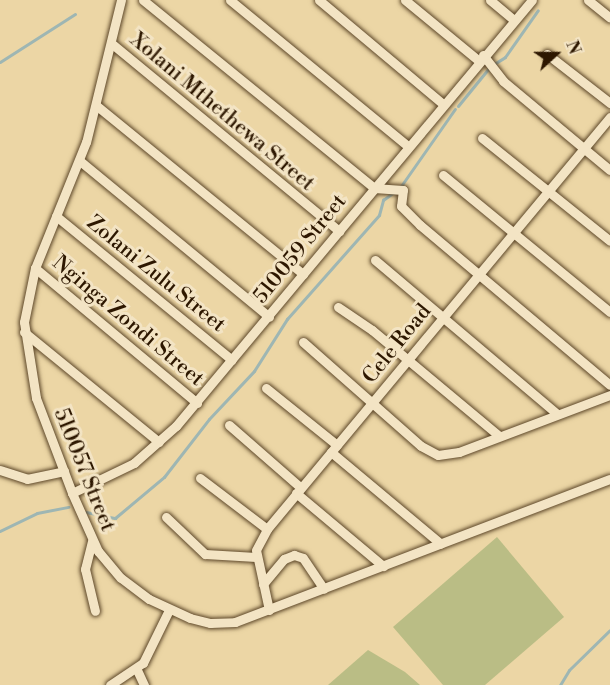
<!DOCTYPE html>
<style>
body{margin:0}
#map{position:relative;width:610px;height:685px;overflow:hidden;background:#ecd6a5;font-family:"Libre Bodoni",serif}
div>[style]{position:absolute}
.green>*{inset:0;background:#babd85}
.stream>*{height:3px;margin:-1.5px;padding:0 1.5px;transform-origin:1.5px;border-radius:1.5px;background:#9eb6b3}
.roads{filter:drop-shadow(0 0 2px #5d4729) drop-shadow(0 0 2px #5d4729)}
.minor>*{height:9px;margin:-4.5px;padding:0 4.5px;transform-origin:4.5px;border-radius:4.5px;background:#f3e4c4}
span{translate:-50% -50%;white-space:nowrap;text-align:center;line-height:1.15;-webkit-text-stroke:6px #f3e4c4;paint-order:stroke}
.street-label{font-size:21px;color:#2d1700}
.north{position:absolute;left:526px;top:24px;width:60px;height:60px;-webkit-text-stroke:4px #f3e4c4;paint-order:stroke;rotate:69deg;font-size:16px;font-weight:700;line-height:24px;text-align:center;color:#2d1700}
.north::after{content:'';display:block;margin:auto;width:21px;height:27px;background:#2d1700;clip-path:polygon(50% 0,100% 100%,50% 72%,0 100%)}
</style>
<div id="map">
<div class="green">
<i style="clip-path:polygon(497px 537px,564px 617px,485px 685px,443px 685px,393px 627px)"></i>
<i style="clip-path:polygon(368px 650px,405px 672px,420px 685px,328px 685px)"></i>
</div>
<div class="stream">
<i style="left:0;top:62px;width:89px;rotate:-32.6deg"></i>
<i style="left:494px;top:64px;width:13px;rotate:-32deg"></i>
<i style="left:505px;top:57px;width:57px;rotate:-54.9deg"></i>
<i style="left:458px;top:106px;width:49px;rotate:-50.8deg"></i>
<i style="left:401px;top:186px;width:94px;rotate:-55deg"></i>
<i style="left:86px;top:512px;width:30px;rotate:12deg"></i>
<i style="left:115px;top:518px;width:64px;rotate:-39.9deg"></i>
<i style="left:164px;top:477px;width:73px;rotate:-52.2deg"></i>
<i style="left:209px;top:419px;width:66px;rotate:-46.8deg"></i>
<i style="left:254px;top:371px;width:62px;rotate:-57.6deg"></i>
<i style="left:287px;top:319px;width:139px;rotate:-48.5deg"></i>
<i style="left:379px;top:215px;width:16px;rotate:-75deg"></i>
<i style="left:383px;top:200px;width:14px;rotate:-36deg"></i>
<i style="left:0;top:531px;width:41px;rotate:-25.9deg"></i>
<i style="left:37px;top:513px;width:32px;rotate:-11deg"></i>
<i style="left:560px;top:685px;width:17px;rotate:-59deg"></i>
<i style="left:569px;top:670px;width:57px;rotate:-44.3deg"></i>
</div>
<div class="roads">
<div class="minor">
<i style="left:121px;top:0;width:146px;rotate:103.8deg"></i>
<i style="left:86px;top:142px;width:136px;rotate:112deg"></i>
<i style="left:35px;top:268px;width:55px;rotate:101.5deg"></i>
<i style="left:24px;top:322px;width:77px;rotate:81deg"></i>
<i style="left:36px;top:398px;width:102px;rotate:69.2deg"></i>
<i style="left:72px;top:493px;width:64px;rotate:65.9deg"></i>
<i style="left:98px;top:551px;width:35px;rotate:50deg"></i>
<i style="left:121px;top:578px;width:35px;rotate:37deg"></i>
<i style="left:149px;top:599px;width:45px;rotate:24.9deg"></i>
<i style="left:190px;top:618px;width:21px;rotate:14deg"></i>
<i style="left:210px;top:623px;width:25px;rotate:-2deg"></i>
<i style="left:235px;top:622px;width:401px;rotate:-20.9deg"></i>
<i style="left:143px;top:0;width:298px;rotate:39.1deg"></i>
<i style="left:374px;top:188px;width:29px;rotate:4deg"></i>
<i style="left:403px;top:190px;width:16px;rotate:97deg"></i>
<i style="left:401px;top:206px;width:27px;rotate:45deg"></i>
<i style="left:420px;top:225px;width:248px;rotate:40.1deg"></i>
<i style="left:230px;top:0;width:230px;rotate:39.4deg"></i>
<i style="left:319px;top:0;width:162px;rotate:40deg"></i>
<i style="left:405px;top:0;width:96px;rotate:39.5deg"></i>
<i style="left:490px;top:0;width:31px;rotate:40deg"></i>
<i style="left:588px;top:0;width:28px;rotate:39deg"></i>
<i style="left:111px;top:43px;width:296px;rotate:39.5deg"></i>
<i style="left:547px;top:54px;width:80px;rotate:37.9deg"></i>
<i style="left:483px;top:55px;width:33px;rotate:52deg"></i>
<i style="left:503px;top:81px;width:139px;rotate:39.8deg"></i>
<i style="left:97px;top:106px;width:266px;rotate:39.2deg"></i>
<i style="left:482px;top:138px;width:164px;rotate:38.8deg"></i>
<i style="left:80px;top:161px;width:245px;rotate:39.5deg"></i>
<i style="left:443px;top:175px;width:216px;rotate:39.4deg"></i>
<i style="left:56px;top:216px;width:227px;rotate:39.3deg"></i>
<i style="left:375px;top:260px;width:238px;rotate:40.2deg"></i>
<i style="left:35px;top:268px;width:211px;rotate:39.8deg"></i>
<i style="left:338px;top:307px;width:41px;rotate:34.1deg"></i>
<i style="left:372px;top:330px;width:165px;rotate:39.8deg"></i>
<i style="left:24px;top:332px;width:174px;rotate:39.2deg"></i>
<i style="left:303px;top:342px;width:157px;rotate:41.4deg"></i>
<i style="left:421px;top:446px;width:19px;rotate:28deg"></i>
<i style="left:438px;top:455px;width:21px;rotate:-8deg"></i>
<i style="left:459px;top:452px;width:161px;rotate:-20.7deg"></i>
<i style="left:266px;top:388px;width:91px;rotate:38.8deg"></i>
<i style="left:229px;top:425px;width:94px;rotate:41.1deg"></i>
<i style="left:331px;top:452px;width:143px;rotate:39.9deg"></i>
<i style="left:0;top:470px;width:28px;rotate:18deg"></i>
<i style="left:27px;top:479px;width:38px;rotate:-12deg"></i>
<i style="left:200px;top:478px;width:84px;rotate:37.3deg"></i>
<i style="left:72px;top:493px;width:69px;rotate:-25.8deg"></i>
<i style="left:134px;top:463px;width:56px;rotate:-41.4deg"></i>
<i style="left:176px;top:426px;width:555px;rotate:-50.12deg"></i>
<i style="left:296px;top:493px;width:114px;rotate:40deg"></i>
<i style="left:166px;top:517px;width:54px;rotate:43.5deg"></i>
<i style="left:205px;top:554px;width:51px;rotate:3.4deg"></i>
<i style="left:92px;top:541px;width:29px;rotate:104deg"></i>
<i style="left:85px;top:569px;width:43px;rotate:76.6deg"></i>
<i style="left:263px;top:584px;width:33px;rotate:-50deg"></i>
<i style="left:284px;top:559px;width:11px;rotate:-22deg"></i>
<i style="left:294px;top:555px;width:9px;rotate:18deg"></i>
<i style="left:303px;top:558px;width:37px;rotate:56deg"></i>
<i style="left:269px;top:610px;width:61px;rotate:-102.2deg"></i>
<i style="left:256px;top:550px;width:24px;rotate:-62deg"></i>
<i style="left:267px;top:529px;width:536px;rotate:-50.22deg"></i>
<i style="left:137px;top:670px;width:17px;rotate:65deg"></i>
<i style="left:110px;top:685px;width:40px;rotate:-34deg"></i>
<i style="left:143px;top:663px;width:59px;rotate:-63.9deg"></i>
</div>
</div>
<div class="street-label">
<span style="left:222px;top:112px;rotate:40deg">Xolani Mthethewa Street</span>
<span style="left:300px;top:249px;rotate:-51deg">510059 Street</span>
<span style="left:156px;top:274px;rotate:39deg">Zolani Zulu Street</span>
<span style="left:128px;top:321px;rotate:40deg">Nginga Zondi Street</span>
<span style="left:397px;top:344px;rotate:-51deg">Cele Road</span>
<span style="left:84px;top:470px;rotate:68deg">510057 Street</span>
</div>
<div class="north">N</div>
</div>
